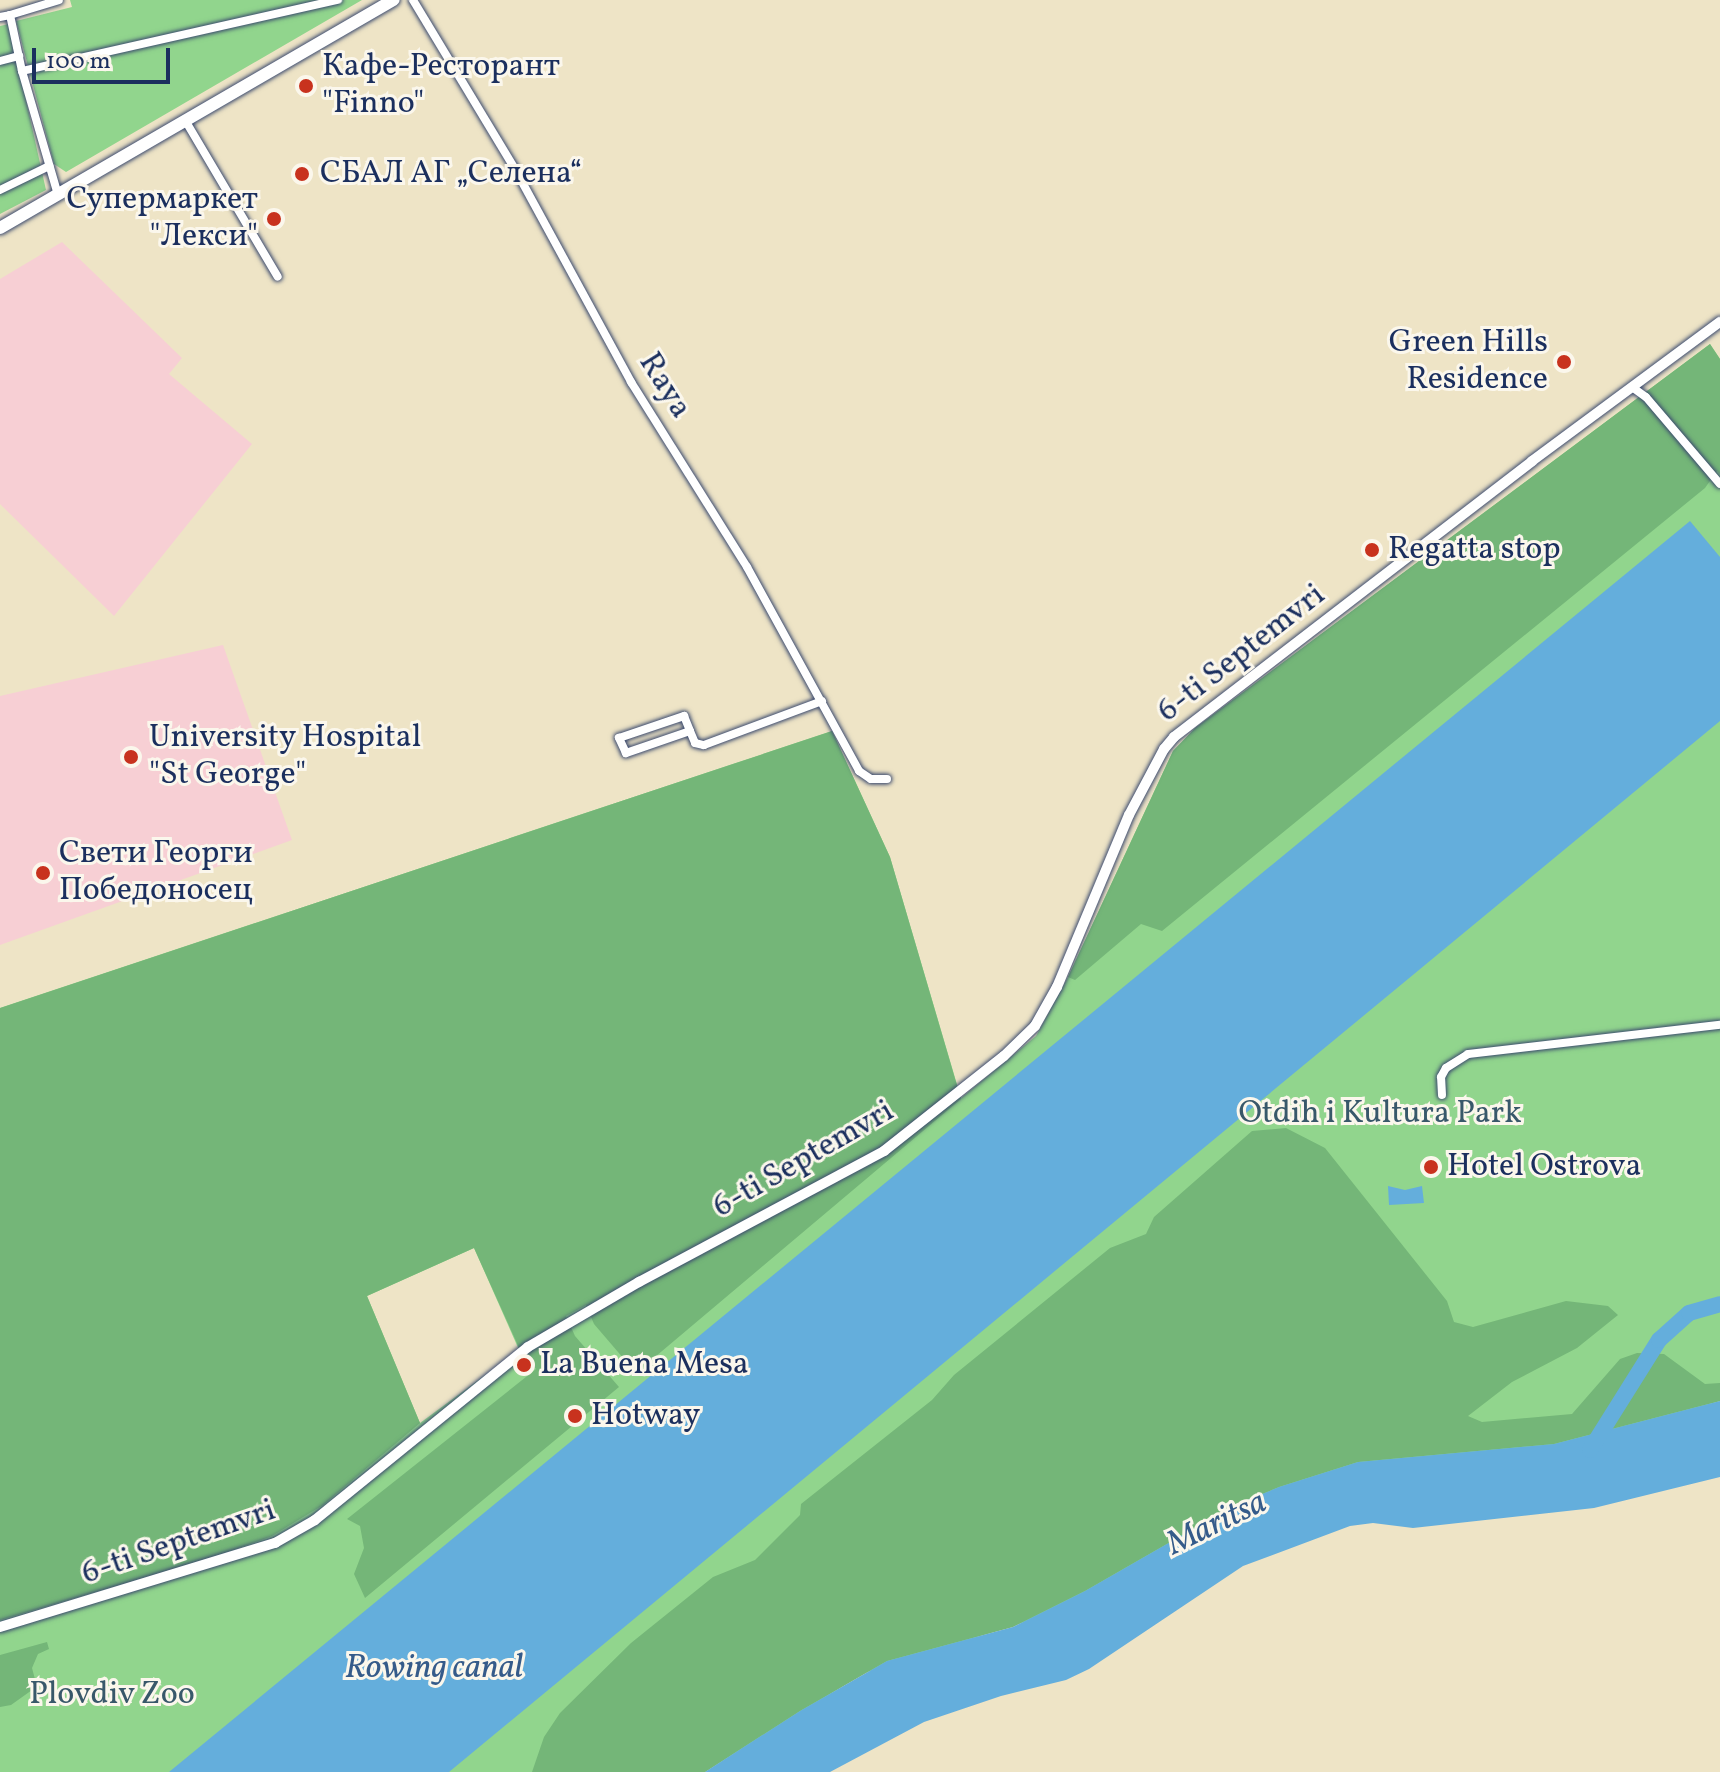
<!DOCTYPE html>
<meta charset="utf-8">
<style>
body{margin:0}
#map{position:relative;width:1720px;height:1772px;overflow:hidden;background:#eee4c6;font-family:Vollkorn,serif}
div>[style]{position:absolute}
.built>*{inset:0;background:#f7cfd4}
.green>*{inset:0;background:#91d58d}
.forest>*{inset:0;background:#74b678}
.water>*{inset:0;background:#64aedc}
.river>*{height:16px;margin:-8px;padding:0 8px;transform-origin:8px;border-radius:8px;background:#64aedc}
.roads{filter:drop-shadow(0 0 2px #3b4a6e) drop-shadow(0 0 2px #3b4a6e)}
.minor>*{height:8px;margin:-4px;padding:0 4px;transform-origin:4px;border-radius:4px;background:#fff}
.tertiary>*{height:10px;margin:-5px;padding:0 5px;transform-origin:5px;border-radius:5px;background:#fff}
.secondary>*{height:12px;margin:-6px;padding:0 6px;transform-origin:6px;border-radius:6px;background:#fff}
.dots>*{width:22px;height:22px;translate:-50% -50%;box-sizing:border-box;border:4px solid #fbf7ec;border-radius:50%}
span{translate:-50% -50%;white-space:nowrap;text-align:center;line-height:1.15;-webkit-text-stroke:6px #fbf7ec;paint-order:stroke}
.poi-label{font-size:32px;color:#1b2f5e}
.left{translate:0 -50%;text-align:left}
.right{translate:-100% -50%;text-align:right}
.street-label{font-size:32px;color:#1b2f5e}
.park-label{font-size:32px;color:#38586a}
.water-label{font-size:34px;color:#355b8a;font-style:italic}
.scale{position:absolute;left:32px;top:48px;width:138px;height:36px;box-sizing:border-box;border:4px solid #1b2f5e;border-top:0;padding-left:10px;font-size:24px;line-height:28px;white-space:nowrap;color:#1b2f5e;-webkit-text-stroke:6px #fbf7ec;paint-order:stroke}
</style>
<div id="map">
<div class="built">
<i style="clip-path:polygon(62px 242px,182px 358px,169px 374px,252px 444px,114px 616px,0 504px,0 279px)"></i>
<i style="clip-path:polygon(223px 645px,292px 840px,0 945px,0 696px)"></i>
</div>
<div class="green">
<i style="clip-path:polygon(70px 0,362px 0,66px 172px,54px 164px,16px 21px,72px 7px)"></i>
<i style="clip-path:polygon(9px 24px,46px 190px,0 214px,0 26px)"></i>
<i style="clip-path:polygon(evenodd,1710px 344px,1720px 359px,1720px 1401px,864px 1673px,705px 1772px,0 1772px,0 1008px,832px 731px,890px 857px,961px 1098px,1036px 1036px,1068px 977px,1173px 751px,1196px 728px,1710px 344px,474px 1248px,519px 1350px,420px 1423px,367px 1296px,474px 1248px)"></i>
</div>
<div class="forest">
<i style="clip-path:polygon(1710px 344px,1720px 359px,1720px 474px,1717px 471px,1705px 488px,1162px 931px,1141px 924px,1075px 980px,1068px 977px,1173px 751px,1195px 728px)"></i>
<i style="clip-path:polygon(832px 731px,890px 857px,961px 1099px,636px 1373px,594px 1324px,586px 1305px,566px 1316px,575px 1336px,619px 1387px,365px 1598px,354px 1574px,364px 1548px,360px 1526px,347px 1519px,536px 1369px,520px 1350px,474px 1248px,367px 1296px,420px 1423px,323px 1505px,272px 1536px,208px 1559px,0 1620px,0 1008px)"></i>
<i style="clip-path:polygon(1286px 1128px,1325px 1148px,1447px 1301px,1454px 1322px,1473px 1327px,1566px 1301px,1608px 1306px,1618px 1315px,1577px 1348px,1512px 1382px,1468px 1416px,1482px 1422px,1572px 1414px,1620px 1359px,1637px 1353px,1664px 1354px,1705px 1384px,1720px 1383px,1720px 1401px,1554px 1444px,1358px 1462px,1279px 1487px,1233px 1506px,1085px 1591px,1013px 1627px,887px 1661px,800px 1711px,705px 1772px,532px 1772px,544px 1737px,560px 1713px,631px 1643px,713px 1577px,755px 1560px,800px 1515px,801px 1504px,932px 1400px,954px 1375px,1110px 1248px,1146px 1234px,1154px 1217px,1252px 1131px)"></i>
<i style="clip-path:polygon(47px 1642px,49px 1649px,38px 1654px,32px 1668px,36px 1683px,32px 1690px,11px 1705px,0 1707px,0 1655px)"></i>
</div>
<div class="water">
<i style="clip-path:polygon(1690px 521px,1720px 557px,1720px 721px,449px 1772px,169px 1772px)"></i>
<i style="clip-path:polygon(1388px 1186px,1405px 1190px,1422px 1186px,1424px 1203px,1389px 1205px)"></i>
<i style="clip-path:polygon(1720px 1401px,1720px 1477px,1594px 1508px,1413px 1528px,1373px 1523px,1350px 1526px,1243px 1566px,1089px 1669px,1066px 1680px,1001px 1696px,924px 1722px,830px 1772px,705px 1772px,800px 1711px,887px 1661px,1013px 1627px,1085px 1591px,1233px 1506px,1279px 1487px,1358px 1462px,1554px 1444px)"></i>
</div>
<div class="river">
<i style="left:1590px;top:1450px;width:130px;rotate:-57.9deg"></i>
<i style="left:1659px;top:1340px;width:40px;rotate:-42deg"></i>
<i style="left:1689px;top:1313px;width:32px;rotate:-16deg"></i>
</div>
<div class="roads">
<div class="minor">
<i style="left:413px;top:0;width:197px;rotate:58.9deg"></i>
<i style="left:515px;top:169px;width:243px;rotate:61.4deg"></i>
<i style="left:631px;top:382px;width:218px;rotate:57.9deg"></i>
<i style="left:747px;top:567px;width:233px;rotate:61.2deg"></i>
<i style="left:859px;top:771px;width:14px;rotate:34deg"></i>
<i style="left:871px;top:779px;width:16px"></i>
<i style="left:10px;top:15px;width:51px;rotate:-17deg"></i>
<i style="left:0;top:17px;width:10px;rotate:-11deg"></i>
<i style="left:10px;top:15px;width:57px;rotate:77.9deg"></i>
<i style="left:22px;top:71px;width:129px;rotate:73.8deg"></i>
<i style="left:0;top:61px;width:20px;rotate:-15deg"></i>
<i style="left:22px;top:71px;width:324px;rotate:-12.7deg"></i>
<i style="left:185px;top:120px;width:182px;rotate:59.4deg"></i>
<i style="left:0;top:190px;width:55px;rotate:-26.1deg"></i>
<i style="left:1632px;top:387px;width:17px;rotate:36deg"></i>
<i style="left:1646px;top:397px;width:114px;rotate:49.6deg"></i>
<i style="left:690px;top:731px;width:68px;rotate:161deg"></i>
<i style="left:626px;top:753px;width:17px;rotate:-115deg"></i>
<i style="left:619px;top:738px;width:69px;rotate:-18.7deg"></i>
<i style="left:684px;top:716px;width:16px;rotate:68deg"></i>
<i style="left:690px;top:731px;width:13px;rotate:67deg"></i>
<i style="left:695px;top:743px;width:9px;rotate:13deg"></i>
<i style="left:704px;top:745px;width:126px;rotate:-20.4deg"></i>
<i style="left:1442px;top:1095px;width:18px;rotate:-93deg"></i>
<i style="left:1441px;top:1077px;width:10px;rotate:-61deg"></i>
<i style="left:1446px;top:1068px;width:26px;rotate:-32deg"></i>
<i style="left:1468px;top:1054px;width:254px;rotate:-6.6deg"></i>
</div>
<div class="tertiary">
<i style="left:0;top:1627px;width:288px;rotate:-17deg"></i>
<i style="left:275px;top:1543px;width:46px;rotate:-29.9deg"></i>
<i style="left:315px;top:1520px;width:274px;rotate:-39.1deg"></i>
<i style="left:528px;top:1347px;width:129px;rotate:-30.4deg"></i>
<i style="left:639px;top:1282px;width:278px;rotate:-28.1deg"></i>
<i style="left:884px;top:1151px;width:153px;rotate:-38.4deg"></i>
<i style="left:1004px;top:1056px;width:43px;rotate:-44.1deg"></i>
<i style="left:1035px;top:1026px;width:45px;rotate:-60.6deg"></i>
<i style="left:1057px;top:987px;width:186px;rotate:-67.3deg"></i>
<i style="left:1129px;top:815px;width:75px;rotate:-62.1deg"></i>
<i style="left:1164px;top:749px;width:16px;rotate:-50deg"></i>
<i style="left:1174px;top:737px;width:452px;rotate:-37.6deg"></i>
<i style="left:1532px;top:461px;width:234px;rotate:-36.5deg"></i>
</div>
<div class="secondary">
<i style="left:0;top:228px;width:455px;rotate:-30.1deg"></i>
</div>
</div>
<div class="dots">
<i style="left:306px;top:86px;background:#c8321e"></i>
<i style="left:302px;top:174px;background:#c8321e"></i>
<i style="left:274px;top:219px;background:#c8321e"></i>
<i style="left:1564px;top:362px;background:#c8321e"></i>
<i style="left:1372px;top:550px;background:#c8321e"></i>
<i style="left:131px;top:757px;background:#c8321e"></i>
<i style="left:43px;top:873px;background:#c8321e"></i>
<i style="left:1431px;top:1167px;background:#c8321e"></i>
<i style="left:524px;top:1365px;background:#c8321e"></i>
<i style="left:575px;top:1416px;background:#c8321e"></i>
</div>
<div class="poi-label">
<span class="left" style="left:322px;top:86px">Кафе-Ресторант<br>"Finno"</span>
<span class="left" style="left:320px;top:174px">СБАЛ АГ „Селена“</span>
<span class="right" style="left:258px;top:219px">Супермаркет<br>"Лекси"</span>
<span class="right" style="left:1548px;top:362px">Green Hills<br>Residence</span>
<span class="left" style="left:1388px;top:550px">Regatta stop</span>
<span class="left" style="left:149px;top:757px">University Hospital<br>"St George"</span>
<span class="left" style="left:59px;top:873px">Свети Георги<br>Победоносец</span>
<span class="left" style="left:1447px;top:1167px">Hotel Ostrova</span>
<span class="left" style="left:540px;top:1365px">La Buena Mesa</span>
<span class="left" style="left:591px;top:1416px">Hotway</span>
</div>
<div class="street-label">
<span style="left:664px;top:386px;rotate:58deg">Raya</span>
<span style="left:1242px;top:654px;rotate:-38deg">6-ti Septemvri</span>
<span style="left:804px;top:1160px;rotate:-30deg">6-ti Septemvri</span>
<span style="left:179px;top:1543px;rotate:-19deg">6-ti Septemvri</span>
</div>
<div class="park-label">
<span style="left:1380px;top:1114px">Otdih i Kultura Park</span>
<span style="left:112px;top:1695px">Plovdiv Zoo</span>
</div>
<div class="water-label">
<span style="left:1217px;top:1524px;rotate:-26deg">Maritsa</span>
<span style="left:434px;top:1669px">Rowing canal</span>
</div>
<div class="scale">100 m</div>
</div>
